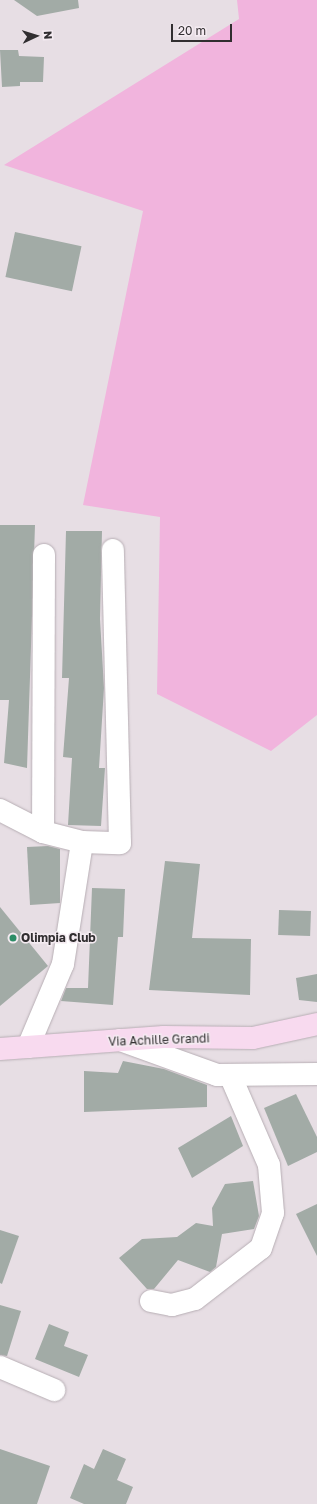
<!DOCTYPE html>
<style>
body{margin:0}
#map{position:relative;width:317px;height:1504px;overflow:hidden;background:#e7dee4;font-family:"Golos Text",sans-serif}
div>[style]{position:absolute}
.green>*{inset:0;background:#f1b4dd}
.building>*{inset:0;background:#a2aba6;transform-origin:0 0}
.roads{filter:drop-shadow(0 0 1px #b7aeb4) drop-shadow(0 0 1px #b7aeb4)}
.minor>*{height:22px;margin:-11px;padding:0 11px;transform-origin:11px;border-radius:11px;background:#fff}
.secondary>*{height:22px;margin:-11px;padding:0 11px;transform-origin:11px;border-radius:11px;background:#f8daef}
.dots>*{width:11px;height:11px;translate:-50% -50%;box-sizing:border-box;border:2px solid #f4ebf1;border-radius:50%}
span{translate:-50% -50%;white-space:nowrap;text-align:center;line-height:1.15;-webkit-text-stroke:3px #f4ebf1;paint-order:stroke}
.poi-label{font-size:12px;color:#312e30;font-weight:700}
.left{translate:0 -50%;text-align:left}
.street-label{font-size:12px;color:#312e30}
.north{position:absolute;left:16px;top:16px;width:40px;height:40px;-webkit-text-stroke:3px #f4ebf1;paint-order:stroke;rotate:86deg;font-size:11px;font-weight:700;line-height:16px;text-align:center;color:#312e30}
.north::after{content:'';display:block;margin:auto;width:14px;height:18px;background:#312e30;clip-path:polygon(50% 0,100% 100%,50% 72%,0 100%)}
.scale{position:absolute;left:171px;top:24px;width:61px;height:18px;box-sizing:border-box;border:2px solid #312e30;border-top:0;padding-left:5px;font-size:12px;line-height:14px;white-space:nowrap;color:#312e30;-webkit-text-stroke:3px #f4ebf1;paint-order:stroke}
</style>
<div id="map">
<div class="green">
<i style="clip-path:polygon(237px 0,317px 0,317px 715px,271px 751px,157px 694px,160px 517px,83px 505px,143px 211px,4px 165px,239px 19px)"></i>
</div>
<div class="building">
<i style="clip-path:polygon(14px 0,78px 0,79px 8px,37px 16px)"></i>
<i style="clip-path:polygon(0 50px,18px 50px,19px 56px,44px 57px,43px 82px,20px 82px,20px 86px,2px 87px)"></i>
<i style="left:15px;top:232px;width:68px;height:46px;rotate:12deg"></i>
<i style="clip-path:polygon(0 525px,35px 525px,27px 768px,4px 763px,9px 700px,0 700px)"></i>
<i style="clip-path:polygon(66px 531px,102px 531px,100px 619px,104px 688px,99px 768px,105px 768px,101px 826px,68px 825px,72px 758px,63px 757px,69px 678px,62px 678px)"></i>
<i style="clip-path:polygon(48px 846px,60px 849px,60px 903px,30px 905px,27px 847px)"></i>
<i style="clip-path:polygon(165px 861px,200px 864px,192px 938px,251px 939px,250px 995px,149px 990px)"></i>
<i style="clip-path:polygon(92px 888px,125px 889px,123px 937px,118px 937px,113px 1005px,61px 1001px,66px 988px,88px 988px)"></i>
<i style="clip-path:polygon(0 907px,48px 966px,0 1006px)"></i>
<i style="left:279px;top:910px;width:32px;height:25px;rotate:2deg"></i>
<i style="clip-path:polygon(317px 974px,317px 1002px,299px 1000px,296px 978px)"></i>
<i style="clip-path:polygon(123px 1061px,164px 1069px,207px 1085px,207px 1107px,84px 1112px,84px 1071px,118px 1073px)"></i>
<i style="clip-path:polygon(296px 1094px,317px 1137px,317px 1152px,288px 1166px,264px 1108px)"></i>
<i style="clip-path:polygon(231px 1116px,243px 1146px,192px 1178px,178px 1148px)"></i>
<i style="clip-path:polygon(253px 1181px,259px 1216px,254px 1229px,222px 1234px,216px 1267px,210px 1272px,178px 1260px,154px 1289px,147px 1289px,119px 1258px,142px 1239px,177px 1237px,196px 1223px,213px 1226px,212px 1208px,225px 1184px)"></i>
<i style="clip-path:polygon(317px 1204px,317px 1256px,296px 1214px)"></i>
<i style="clip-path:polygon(0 1230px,19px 1236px,2px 1284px,0 1283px)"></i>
<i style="clip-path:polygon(0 1305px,21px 1311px,7px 1356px,0 1355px)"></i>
<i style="clip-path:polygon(49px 1324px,69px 1332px,64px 1346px,88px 1355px,79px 1377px,35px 1359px)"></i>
<i style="clip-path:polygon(0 1449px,50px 1466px,37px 1504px,0 1504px)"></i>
<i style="clip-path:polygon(103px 1449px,126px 1459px,117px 1480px,133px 1487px,126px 1504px,84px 1504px,70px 1498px,84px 1464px,94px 1469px)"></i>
</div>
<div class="roads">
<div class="minor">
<i style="left:44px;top:555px;width:277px;rotate:90.2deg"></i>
<i style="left:43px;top:832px;width:40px;rotate:14.4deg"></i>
<i style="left:82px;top:842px;width:38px;rotate:2deg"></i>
<i style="left:120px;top:843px;width:293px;rotate:-91.4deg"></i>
<i style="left:0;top:810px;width:48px;rotate:27.1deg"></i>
<i style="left:120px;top:1040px;width:103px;rotate:19.8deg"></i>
<i style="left:217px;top:1075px;width:100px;rotate:-0.6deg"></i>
<i style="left:28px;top:1047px;width:90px;rotate:-67.1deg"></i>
<i style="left:63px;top:964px;width:123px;rotate:-81.1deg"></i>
<i style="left:151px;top:1301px;width:21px;rotate:11deg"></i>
<i style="left:172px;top:1305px;width:24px;rotate:-15deg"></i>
<i style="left:195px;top:1299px;width:83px;rotate:-37.7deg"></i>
<i style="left:261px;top:1248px;width:37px;rotate:-71deg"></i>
<i style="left:273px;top:1213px;width:48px;rotate:-94.8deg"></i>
<i style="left:269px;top:1165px;width:98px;rotate:-113.4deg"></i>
<i style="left:0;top:1367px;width:59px;rotate:23.1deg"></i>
</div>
<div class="secondary">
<i style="left:0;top:1049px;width:164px;rotate:-4.2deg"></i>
<i style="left:164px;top:1037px;width:89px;rotate:0.6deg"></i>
<i style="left:253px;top:1038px;width:66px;rotate:-12.3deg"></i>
</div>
</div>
<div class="dots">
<i style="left:13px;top:938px;background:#2c8d66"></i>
</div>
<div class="poi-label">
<span class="left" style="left:21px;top:938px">Olimpia Club</span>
</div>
<div class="street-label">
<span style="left:159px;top:1040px;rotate:-2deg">Via Achille Grandi</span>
</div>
<div class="north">N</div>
<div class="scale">20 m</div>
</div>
